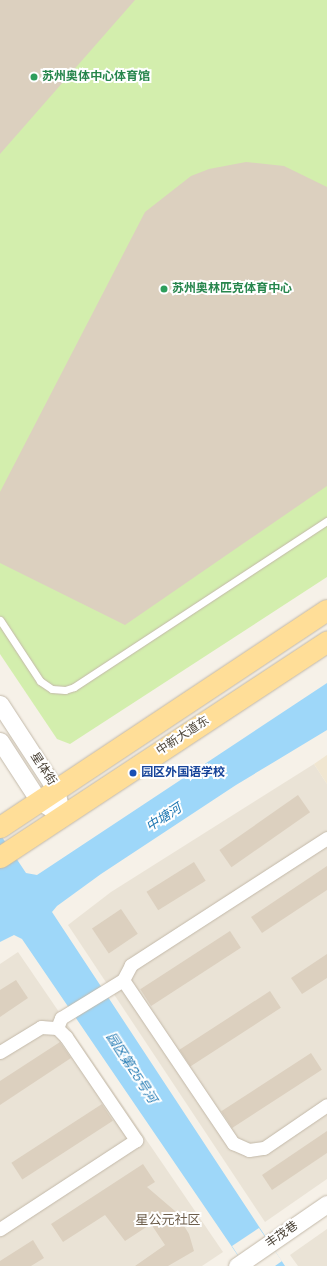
<!DOCTYPE html>
<meta charset="utf-8">
<style>
body{margin:0}
#map{position:relative;width:327px;height:1266px;overflow:hidden;background:#f6f1e8;font-family:"Space Grotesk","Noto Sans SC",sans-serif}
div>[style]{position:absolute}
.residential>*{inset:0;background:#eae3d6}
.education>*{inset:0;background:#f0e6d1}
.green>*{inset:0;background:#d3eead}
.water>*{inset:0;background:#9ed7f9}
.pier>*{inset:0;background:#f6f1e8}
.building>*{inset:0;background:#dcd0bf;transform-origin:0 0}
.roads{filter:drop-shadow(0 0 1px #c3b9a9) drop-shadow(0 0 1px #c3b9a9)}
.service>*{height:7px;margin:-3.5px;padding:0 3.5px;transform-origin:3.5px;border-radius:3.5px;background:#fff}
.minor>*{height:13px;margin:-6.5px;padding:0 6.5px;transform-origin:6.5px;border-radius:6.5px;background:#fff}
.tertiary>*{height:17px;margin:-8.5px;padding:0 8.5px;transform-origin:8.5px;border-radius:8.5px;background:#fff}
.primary>*{height:21px;margin:-10.5px;padding:0 10.5px;transform-origin:10.5px;border-radius:10.5px;background:#ffde98}
.dots>*{width:11px;height:11px;translate:-50% -50%;box-sizing:border-box;border:2px solid #fff;border-radius:50%}
span{translate:-50% -50%;white-space:nowrap;text-align:center;line-height:1.15;-webkit-text-stroke:4px #fff;paint-order:stroke}
.leisure-label{font-size:12px;color:#27864d;font-weight:700}
.left{translate:0 -50%;text-align:left}
.street-label{font-size:12px;color:#4a4236}
.transit-label{font-size:12px;color:#164399;font-weight:700}
.water-label{font-size:13px;color:#1f78b2;font-style:italic}
.neighbourhood-label{font-size:13px;color:#6e5f4c}
</style>
<div id="map">
<div class="residential">
<i style="clip-path:polygon(314px 764px,327px 784px,327px 1179px,265px 1222px,68px 925px,111px 892px)"></i>
<i style="clip-path:polygon(18px 952px,223px 1252px,202px 1266px,0 1266px,0 964px)"></i>
<i style="clip-path:polygon(327px 1229px,327px 1266px,298px 1266px,290px 1255px)"></i>
</div>
<div class="education">
<i style="clip-path:polygon(327px 755px,327px 784px,314px 764px)"></i>
</div>
<div class="green">
<i style="clip-path:polygon(0 0,327px 0,327px 577px,70px 744px,57px 739px,0 654px)"></i>
</div>
<div class="water">
<i style="clip-path:polygon(327px 683px,327px 730px,236px 785px,101px 874px,57px 906px,52px 912px,285px 1266px,245px 1266px,22px 939px,14px 935px,0 942px,0 834px,26px 873px,37px 875px)"></i>
</div>
<div class="pier">
<i style="clip-path:polygon(259px 1228px,282px 1261px,275px 1266px,245px 1266px,232px 1246px)"></i>
</div>
<div class="building">
<i style="clip-path:polygon(0 0,135px 0,0 154px)"></i>
<i style="clip-path:polygon(246px 162px,284px 166px,327px 187px,327px 486px,125px 625px,0 563px,0 492px,145px 212px,191px 176px,209px 169px)"></i>
<i style="left:298px;top:795px;width:21px;height:96px;rotate:55deg"></i>
<i style="left:194px;top:862px;width:22px;height:56px;rotate:58deg"></i>
<i style="clip-path:polygon(327px 866px,327px 890px,262px 933px,251px 917px)"></i>
<i style="left:121px;top:909px;width:30px;height:35px;rotate:56deg"></i>
<i style="left:230px;top:931px;width:20px;height:107px;rotate:57deg"></i>
<i style="clip-path:polygon(327px 954px,327px 978px,302px 994px,291px 978px)"></i>
<i style="clip-path:polygon(16px 980px,28px 998px,0 1017px,0 990px)"></i>
<i style="left:270px;top:991px;width:20px;height:108px;rotate:57deg"></i>
<i style="clip-path:polygon(60px 1042px,71px 1058px,0 1105px,0 1081px)"></i>
<i style="left:311px;top:1053px;width:20px;height:107px;rotate:57deg"></i>
<i style="left:102px;top:1104px;width:20px;height:108px;rotate:57deg"></i>
<i style="clip-path:polygon(327px 1131px,327px 1153px,272px 1190px,262px 1175px)"></i>
<i style="clip-path:polygon(143px 1164px,155px 1182px,147px 1187px,175px 1211px,189px 1234px,194px 1251px,168px 1266px,135px 1266px,165px 1245px,151px 1224px,125px 1241px,105px 1215px,63px 1242px,51px 1224px)"></i>
<i style="clip-path:polygon(33px 1240px,44px 1258px,31px 1266px,0 1266px,0 1261px)"></i>
</div>
<div class="roads">
<div class="service">
<i style="left:0;top:620px;width:73px;rotate:56.7deg"></i>
<i style="left:40px;top:681px;width:14px;rotate:34deg"></i>
<i style="left:52px;top:689px;width:13px;rotate:4deg"></i>
<i style="left:65px;top:690px;width:9px;rotate:-18deg"></i>
<i style="left:74px;top:687px;width:303px;rotate:-33.3deg"></i>
</div>
<div class="minor">
<i style="left:327px;top:838px;width:234px;rotate:147.1deg"></i>
<i style="left:131px;top:965px;width:17px;rotate:118deg"></i>
<i style="left:123px;top:980px;width:197px;rotate:56deg"></i>
<i style="left:233px;top:1143px;width:17px;rotate:24deg"></i>
<i style="left:249px;top:1150px;width:15px;rotate:-8deg"></i>
<i style="left:264px;top:1148px;width:76px;rotate:-34.3deg"></i>
<i style="left:57px;top:1028px;width:11px;rotate:-68deg"></i>
<i style="left:61px;top:1018px;width:73px;rotate:-31.5deg"></i>
<i style="left:0;top:1052px;width:48px;rotate:-31.4deg"></i>
<i style="left:41px;top:1027px;width:16px;rotate:4deg"></i>
<i style="left:57px;top:1028px;width:13px;rotate:45deg"></i>
<i style="left:66px;top:1037px;width:125px;rotate:55.8deg"></i>
<i style="left:136px;top:1140px;width:163px;rotate:146.8deg"></i>
</div>
<div class="tertiary">
<i style="left:0;top:704px;width:103px;rotate:56.9deg"></i>
<i style="left:56px;top:790px;width:27px;rotate:77deg"></i>
<i style="left:0;top:741px;width:72px;rotate:57deg"></i>
<i style="left:39px;top:801px;width:13px;rotate:32deg"></i>
<i style="left:237px;top:1266px;width:109px;rotate:-34.6deg"></i>
</div>
<div class="primary">
<i style="left:0;top:827px;width:392px;rotate:-33.6deg"></i>
<i style="left:0;top:857px;width:392px;rotate:-33.4deg"></i>
</div>
</div>
<div class="dots">
<i style="left:34px;top:77px;background:#2e9e5b"></i>
<i style="left:164px;top:289px;background:#2e9e5b"></i>
<i style="left:133px;top:773px;background:#1a4fb4"></i>
</div>
<div class="leisure-label">
<span class="left" style="left:42px;top:77px">苏州奥体中心体育馆</span>
<span class="left" style="left:172px;top:289px">苏州奥林匹克体育中心</span>
</div>
<div class="street-label">
<span style="left:183px;top:736px;rotate:-33deg">中新大道东</span>
<span style="left:43px;top:769px;rotate:57deg">星体街</span>
<span style="left:282px;top:1235px;rotate:-35deg">丰茂巷</span>
</div>
<div class="transit-label">
<span class="left" style="left:141px;top:773px">园区外国语学校</span>
</div>
<div class="water-label">
<span style="left:164px;top:818px;rotate:-33deg">中塘河</span>
<span style="left:131px;top:1068px;rotate:57deg">园区第25号河</span>
</div>
<div class="neighbourhood-label">
<span style="left:168px;top:1220px">星公元社区</span>
</div>
</div>
